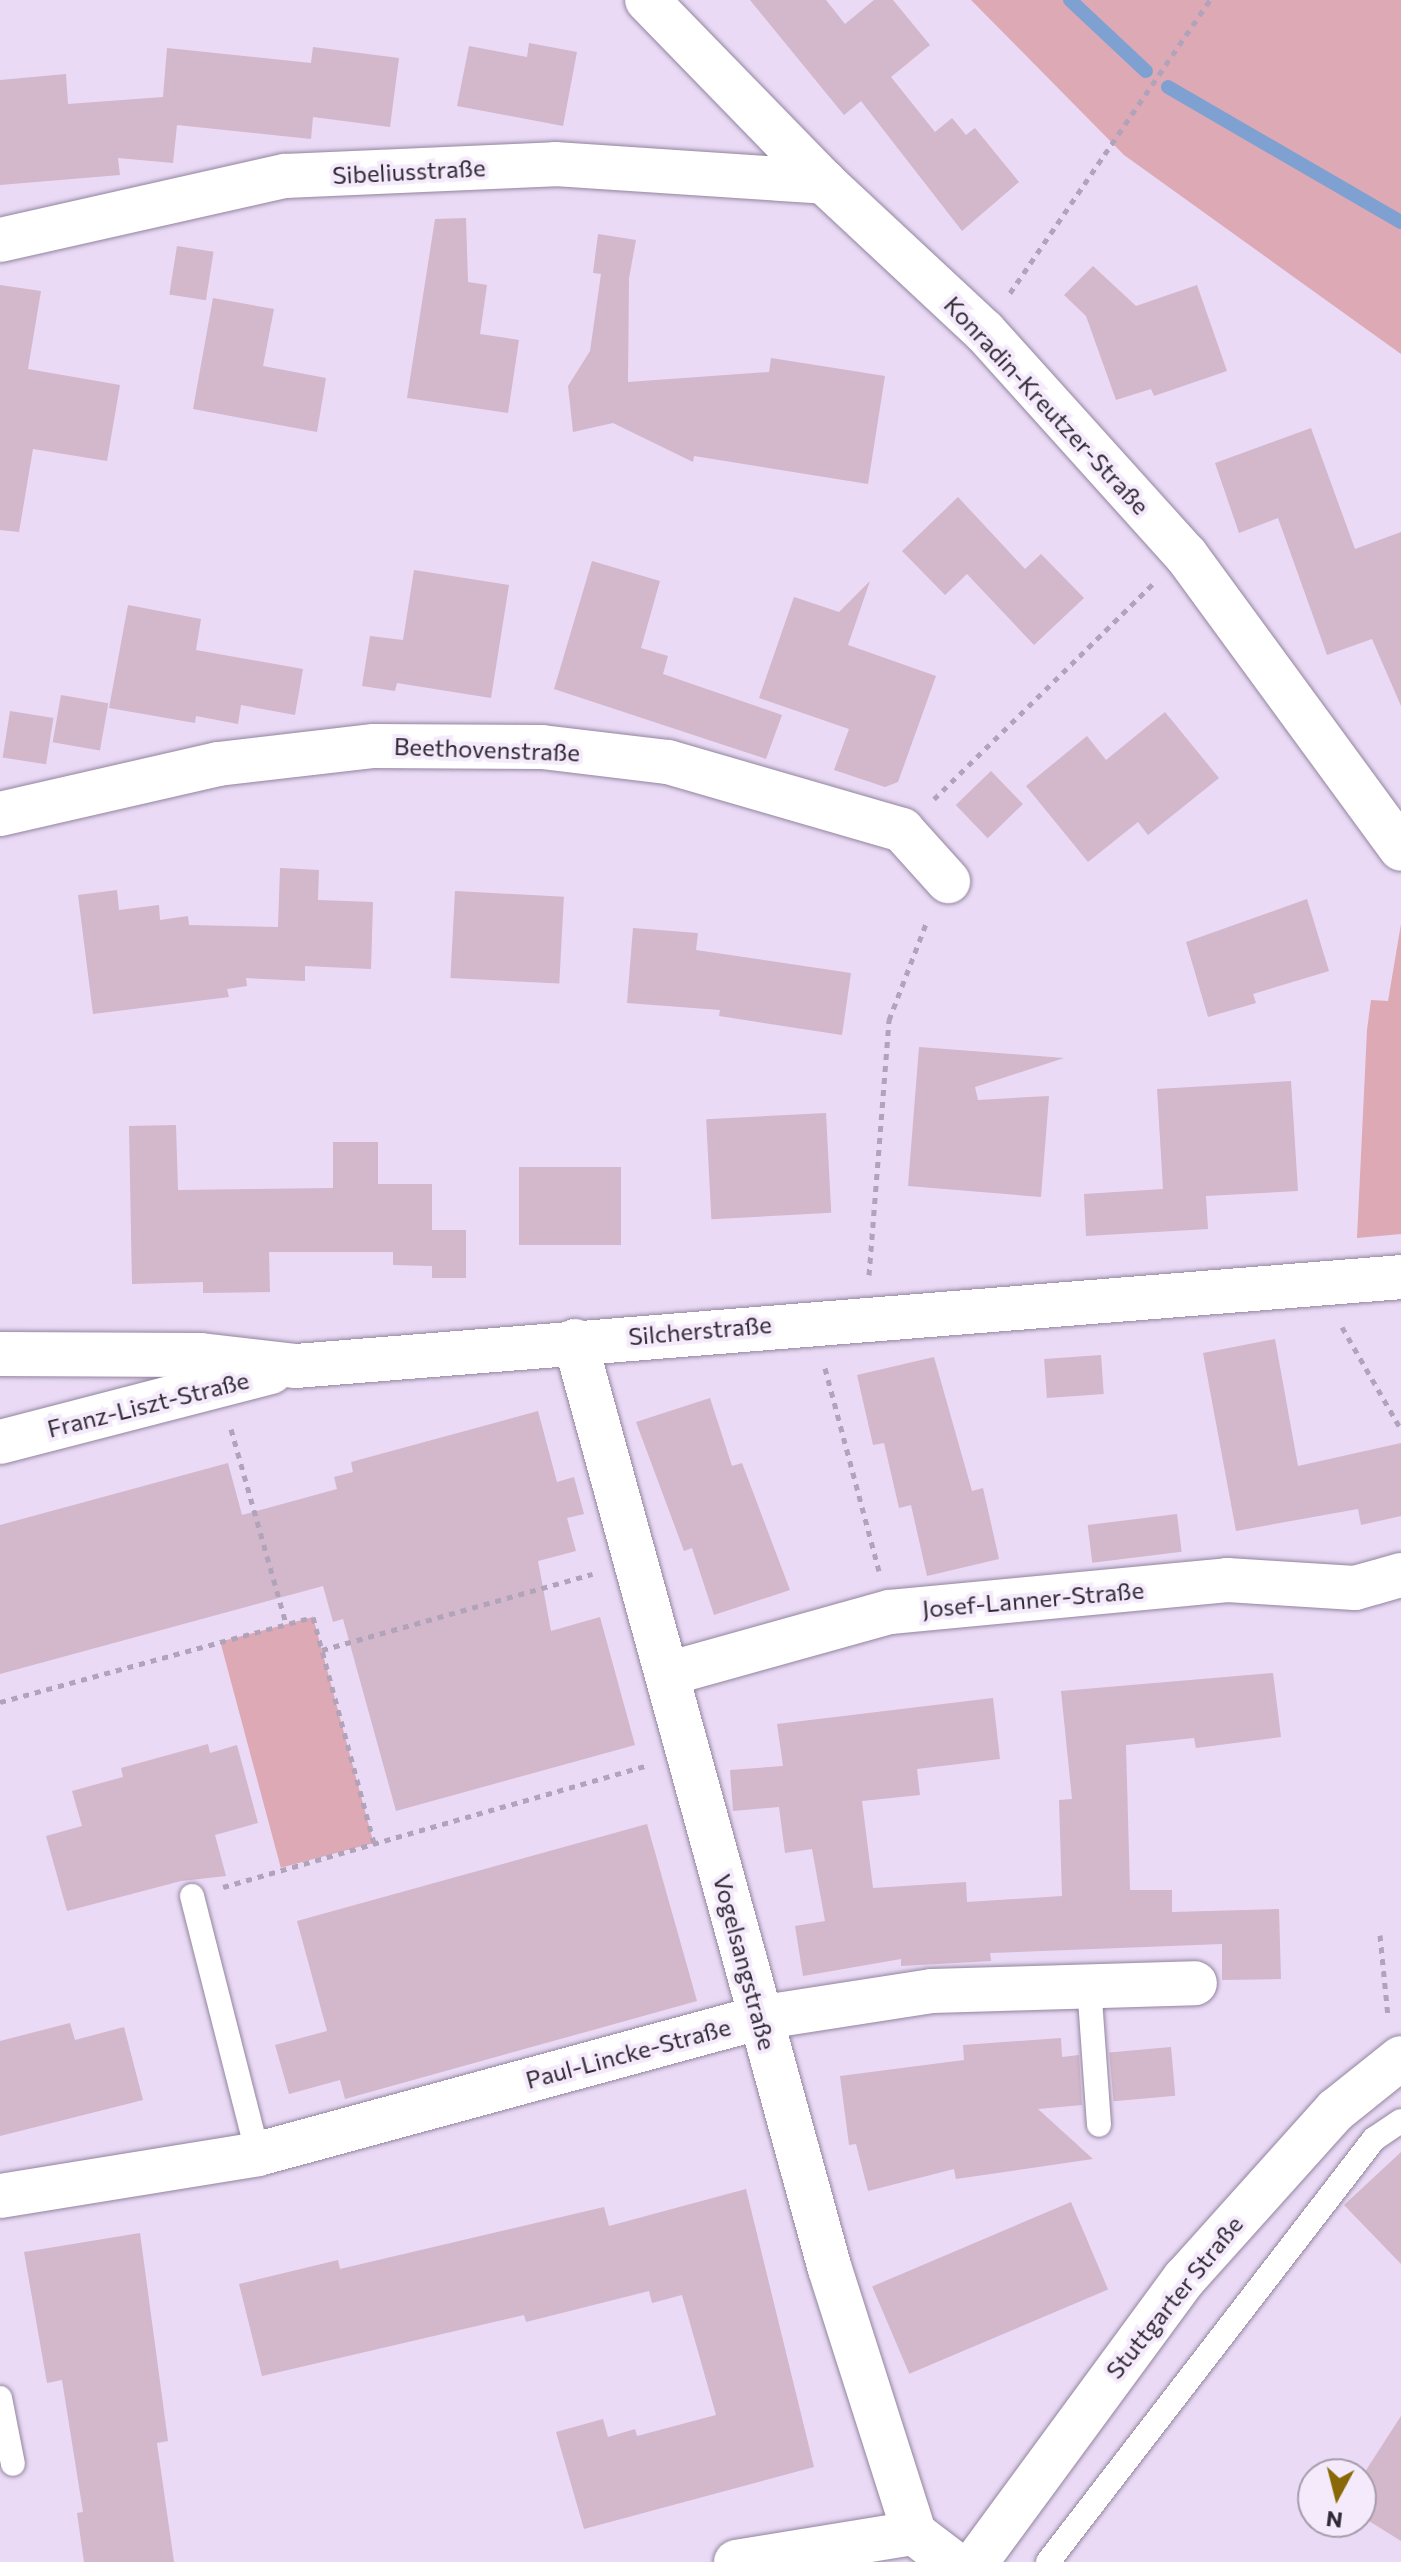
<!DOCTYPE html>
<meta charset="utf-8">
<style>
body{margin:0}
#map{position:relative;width:1401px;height:2562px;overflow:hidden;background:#eadaf6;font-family:Commissioner,sans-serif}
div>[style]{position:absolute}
.green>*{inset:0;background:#dda9b4;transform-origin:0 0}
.stream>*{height:14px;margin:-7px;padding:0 7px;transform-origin:7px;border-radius:7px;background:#7ea1d2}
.building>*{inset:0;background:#d3b7ca;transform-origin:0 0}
.path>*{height:5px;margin-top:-2.5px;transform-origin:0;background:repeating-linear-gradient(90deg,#b0a3ba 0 6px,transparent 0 12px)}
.roads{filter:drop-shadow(0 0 2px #93859e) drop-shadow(0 0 2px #93859e)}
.service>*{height:24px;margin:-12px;padding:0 12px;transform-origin:12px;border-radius:12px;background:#fff}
.minor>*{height:44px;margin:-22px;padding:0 22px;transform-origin:22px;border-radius:22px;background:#fff}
.secondary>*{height:44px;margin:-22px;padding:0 22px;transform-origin:22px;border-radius:22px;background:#fff}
span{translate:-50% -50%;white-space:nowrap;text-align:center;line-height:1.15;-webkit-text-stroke:8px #f4eafb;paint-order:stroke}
.street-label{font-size:24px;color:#2f2933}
.north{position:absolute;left:1297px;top:2458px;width:80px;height:80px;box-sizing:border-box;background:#f4eafb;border:2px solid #a59dab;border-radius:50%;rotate:187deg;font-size:22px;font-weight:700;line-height:32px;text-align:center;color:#2f2933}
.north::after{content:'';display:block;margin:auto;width:28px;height:36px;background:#896907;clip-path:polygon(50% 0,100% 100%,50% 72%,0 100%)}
</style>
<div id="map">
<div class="green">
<i style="clip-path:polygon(971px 0,1401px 0,1401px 354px,1124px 155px)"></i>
<i style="clip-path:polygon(1401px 924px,1401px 1234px,1357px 1238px,1367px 1030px,1371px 1000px,1388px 1001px)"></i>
<i style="left:313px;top:1617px;width:234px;height:96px;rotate:75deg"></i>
</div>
<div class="stream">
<i style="left:1070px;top:0;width:104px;rotate:43.1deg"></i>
<i style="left:1168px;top:87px;width:269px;rotate:30.1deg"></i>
</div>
<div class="building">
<i style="clip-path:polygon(750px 0,826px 0,845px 24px,874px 0,893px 0,930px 45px,891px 77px,935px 132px,952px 118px,966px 135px,975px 128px,1019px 182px,962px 231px,861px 101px,844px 115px)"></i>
<i style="clip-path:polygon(529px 43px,577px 52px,563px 126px,457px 106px,469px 46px,527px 57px)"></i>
<i style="clip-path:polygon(313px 47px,399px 58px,390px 127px,313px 117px,311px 139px,177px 125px,173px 163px,118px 158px,120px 175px,0 185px,0 80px,66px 74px,68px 104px,163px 97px,167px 48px,311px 63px)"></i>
<i style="clip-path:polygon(466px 218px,468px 282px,487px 285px,480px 334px,519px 340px,508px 413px,407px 398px,435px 219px)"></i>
<i style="clip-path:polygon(598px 234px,636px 240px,629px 278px,628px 382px,769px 372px,771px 358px,885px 376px,868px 484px,694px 456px,693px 462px,613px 423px,573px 432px,568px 386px,590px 351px,601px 274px,593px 273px)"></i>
<i style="left:177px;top:246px;width:37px;height:49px;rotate:9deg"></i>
<i style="clip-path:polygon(1093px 266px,1136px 306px,1197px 285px,1227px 371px,1154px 396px,1151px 389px,1116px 400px,1086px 316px,1064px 295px)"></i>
<i style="clip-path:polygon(0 285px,41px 291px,28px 369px,120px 385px,107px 461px,33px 449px,19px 532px,0 530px)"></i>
<i style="clip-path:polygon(213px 298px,274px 309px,263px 366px,326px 378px,317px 432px,193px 409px)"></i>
<i style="clip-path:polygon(1311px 428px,1355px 549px,1401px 532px,1401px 706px,1372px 639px,1327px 655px,1278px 518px,1239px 533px,1215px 463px)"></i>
<i style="clip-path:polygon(958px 497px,1025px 569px,1041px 554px,1084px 598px,1034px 645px,967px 574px,945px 595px,902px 551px)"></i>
<i style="clip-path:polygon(592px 561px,660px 581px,641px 648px,668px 656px,663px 674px,782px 715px,766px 759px,554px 689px)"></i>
<i style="clip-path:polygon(414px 570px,509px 585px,491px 698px,397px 683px,395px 691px,362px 686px,370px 636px,403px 640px)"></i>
<i style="clip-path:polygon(870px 581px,848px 645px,936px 676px,898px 782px,885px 787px,834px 770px,849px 729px,759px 698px,794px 597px,839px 612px)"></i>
<i style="clip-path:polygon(128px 605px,201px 619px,196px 650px,303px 669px,295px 715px,241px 705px,238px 724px,196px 716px,195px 723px,109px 708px)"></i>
<i style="left:61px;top:695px;width:48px;height:48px;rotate:10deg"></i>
<i style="left:10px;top:711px;width:44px;height:47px;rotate:9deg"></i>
<i style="clip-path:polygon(1165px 712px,1219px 778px,1148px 835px,1138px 822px,1088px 862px,1026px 786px,1087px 736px,1106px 760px)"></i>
<i style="left:991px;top:771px;width:46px;height:49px;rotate:46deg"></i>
<i style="clip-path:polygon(280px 868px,319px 870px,318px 900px,373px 902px,371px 969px,305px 966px,305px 981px,246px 978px,247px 986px,227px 989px,229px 997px,93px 1014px,78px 895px,117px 890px,119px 910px,159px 905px,160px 920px,188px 916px,189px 925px,278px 927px)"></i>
<i style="left:455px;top:891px;width:109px;height:87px;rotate:3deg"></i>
<i style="clip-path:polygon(1307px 899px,1329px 971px,1253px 994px,1256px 1003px,1208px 1017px,1186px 942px)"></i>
<i style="clip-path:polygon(633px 928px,698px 933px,696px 950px,851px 973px,842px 1035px,719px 1016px,720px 1010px,627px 1003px)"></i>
<i style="clip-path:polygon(919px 1047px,1064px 1058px,975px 1087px,978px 1100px,1049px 1096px,1041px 1197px,908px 1186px)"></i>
<i style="clip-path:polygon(1291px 1081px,1298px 1191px,1206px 1196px,1208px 1229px,1086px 1236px,1084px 1194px,1163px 1189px,1157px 1089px)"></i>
<i style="left:826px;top:1113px;width:100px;height:120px;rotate:87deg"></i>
<i style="clip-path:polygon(176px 1125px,178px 1190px,333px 1188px,333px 1142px,378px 1142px,378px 1184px,432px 1184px,432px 1230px,466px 1230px,466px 1278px,432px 1278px,432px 1266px,393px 1265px,393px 1252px,269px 1252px,270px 1292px,203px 1293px,203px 1282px,132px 1284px,129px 1126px)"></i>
<i style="left:519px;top:1167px;width:102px;height:78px"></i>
<i style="clip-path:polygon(1275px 1339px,1298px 1466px,1401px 1443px,1401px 1516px,1361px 1525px,1358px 1509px,1236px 1531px,1203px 1353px)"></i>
<i style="left:1101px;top:1355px;width:39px;height:57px;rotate:86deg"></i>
<i style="clip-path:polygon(934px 1357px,972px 1491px,983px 1488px,999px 1559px,927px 1576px,911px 1505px,899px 1508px,884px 1443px,873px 1445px,857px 1375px)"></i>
<i style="clip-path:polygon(710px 1398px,732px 1466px,742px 1463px,790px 1590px,714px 1615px,692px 1548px,684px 1551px,636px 1422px)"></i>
<i style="clip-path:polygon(538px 1411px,557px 1482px,574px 1477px,584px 1514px,567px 1518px,576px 1551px,538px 1561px,551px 1631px,600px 1617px,635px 1745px,396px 1811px,343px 1619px,333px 1622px,323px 1586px,0 1674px,0 1525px,228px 1463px,242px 1515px,337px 1489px,334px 1477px,353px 1472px,351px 1462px)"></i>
<i style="left:1177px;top:1514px;width:38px;height:90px;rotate:83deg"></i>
<i style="clip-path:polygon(1273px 1673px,1281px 1737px,1196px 1748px,1194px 1738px,1126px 1745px,1130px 1890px,1172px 1890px,1172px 1912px,1279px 1909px,1281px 1979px,1222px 1980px,1222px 1944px,990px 1953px,991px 1961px,901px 1966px,901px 1959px,803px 1976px,795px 1926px,825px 1921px,812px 1849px,785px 1853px,779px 1807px,733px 1811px,730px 1770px,783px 1766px,777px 1724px,993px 1698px,1000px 1759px,917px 1769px,920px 1795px,862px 1801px,873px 1888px,966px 1882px,967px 1902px,1062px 1896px,1059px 1800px,1072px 1799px,1061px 1691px)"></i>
<i style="clip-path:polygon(208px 1744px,210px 1753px,237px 1745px,258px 1823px,215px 1835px,226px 1876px,181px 1881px,67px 1911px,46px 1836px,82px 1826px,72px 1791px,123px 1777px,121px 1768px)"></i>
<i style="clip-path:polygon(647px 1824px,697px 2001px,345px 2099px,340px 2080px,289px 2094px,275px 2045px,327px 2031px,297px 1921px)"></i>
<i style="clip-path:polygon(70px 2023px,75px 2040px,124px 2027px,143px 2100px,0 2136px,0 2041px)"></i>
<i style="clip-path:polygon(1061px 2038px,1062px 2057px,1079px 2055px,1082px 2105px,1038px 2109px,1093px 2159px,956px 2179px,954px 2169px,868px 2191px,856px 2144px,849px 2145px,840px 2076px,964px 2060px,963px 2045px)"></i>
<i style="left:1171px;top:2047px;width:49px;height:62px;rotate:85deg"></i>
<i style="clip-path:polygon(1401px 2152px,1401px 2264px,1344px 2205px)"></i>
<i style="clip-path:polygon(746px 2189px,814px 2467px,584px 2529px,556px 2432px,603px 2419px,608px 2437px,635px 2429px,637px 2436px,716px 2415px,682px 2295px,652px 2303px,649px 2291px,526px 2322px,524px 2315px,262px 2376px,239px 2284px,338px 2260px,340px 2269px,604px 2207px,609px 2226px)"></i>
<i style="left:1071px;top:2202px;width:95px;height:216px;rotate:67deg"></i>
<i style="clip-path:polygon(140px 2233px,168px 2441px,157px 2443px,174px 2562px,84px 2562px,77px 2513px,83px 2512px,62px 2380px,47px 2383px,24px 2252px)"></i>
<i style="clip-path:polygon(1401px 2416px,1401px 2541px,1361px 2516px,1361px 2478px)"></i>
</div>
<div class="path">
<i style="left:1010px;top:293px;width:355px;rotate:-55.7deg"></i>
<i style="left:934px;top:799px;width:307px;rotate:-44.5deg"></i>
<i style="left:869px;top:1275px;width:256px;rotate:-85.5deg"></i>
<i style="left:889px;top:1020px;width:106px;rotate:-69deg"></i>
<i style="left:1342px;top:1327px;width:118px;rotate:60deg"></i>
<i style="left:825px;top:1368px;width:210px;rotate:75.1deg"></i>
<i style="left:231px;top:1429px;width:203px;rotate:74.2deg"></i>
<i style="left:0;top:1702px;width:324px;rotate:-15.2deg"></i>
<i style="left:313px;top:1617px;width:34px;rotate:75deg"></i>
<i style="left:374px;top:1843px;width:200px;rotate:-105.1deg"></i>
<i style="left:322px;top:1650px;width:281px;rotate:-15.7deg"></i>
<i style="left:223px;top:1887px;width:442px;rotate:-16deg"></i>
<i style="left:1380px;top:1935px;width:82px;rotate:84.4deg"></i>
</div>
<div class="roads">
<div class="service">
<i style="left:192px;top:1896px;width:266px;rotate:75.7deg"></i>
<i style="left:1089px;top:1985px;width:140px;rotate:85.9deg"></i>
<i style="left:0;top:2398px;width:67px;rotate:78.9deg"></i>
<i style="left:1048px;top:2562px;width:534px;rotate:-52.38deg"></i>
<i style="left:1374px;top:2139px;width:32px;rotate:-34deg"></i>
</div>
<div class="minor">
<i style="left:647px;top:0;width:254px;rotate:45.8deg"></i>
<i style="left:824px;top:182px;width:219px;rotate:43deg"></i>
<i style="left:984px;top:331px;width:302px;rotate:48deg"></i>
<i style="left:1186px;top:555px;width:364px;rotate:53.8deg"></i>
<i style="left:0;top:240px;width:292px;rotate:-12.7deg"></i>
<i style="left:285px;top:176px;width:270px;rotate:-2.5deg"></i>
<i style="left:555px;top:164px;width:270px;rotate:3.8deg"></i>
<i style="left:0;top:814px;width:224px;rotate:-12.9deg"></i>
<i style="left:218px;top:764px;width:157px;rotate:-6.6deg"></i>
<i style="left:374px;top:746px;width:168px;rotate:0.3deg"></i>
<i style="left:542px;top:747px;width:127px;rotate:6.8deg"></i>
<i style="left:668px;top:762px;width:244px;rotate:16.2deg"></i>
<i style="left:902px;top:830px;width:69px;rotate:48deg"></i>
<i style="left:575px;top:1341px;width:962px;rotate:74.64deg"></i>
<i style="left:830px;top:2269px;width:277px;rotate:72.3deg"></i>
<i style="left:914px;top:2533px;width:48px;rotate:37.3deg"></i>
<i style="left:0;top:1354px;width:201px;rotate:0.3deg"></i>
<i style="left:201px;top:1355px;width:96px;rotate:6.6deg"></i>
<i style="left:296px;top:1366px;width:1109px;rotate:-4.6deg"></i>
<i style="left:0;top:1442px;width:280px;rotate:-14.5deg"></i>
<i style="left:671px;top:1673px;width:227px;rotate:-15.6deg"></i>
<i style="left:890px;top:1612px;width:339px;rotate:-5.4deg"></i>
<i style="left:1227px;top:1580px;width:128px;rotate:3.6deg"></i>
<i style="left:1355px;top:1588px;width:48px;rotate:-15.8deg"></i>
<i style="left:0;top:2196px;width:261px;rotate:-9.2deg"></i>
<i style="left:258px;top:2154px;width:518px;rotate:-15.22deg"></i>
<i style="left:758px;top:2018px;width:176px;rotate:-8.8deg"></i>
<i style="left:932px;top:1991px;width:263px;rotate:-1.7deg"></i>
<i style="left:736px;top:2562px;width:180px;rotate:-9.3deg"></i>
</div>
<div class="secondary">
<i style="left:976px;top:2562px;width:353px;rotate:-53.7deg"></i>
<i style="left:1185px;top:2278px;width:226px;rotate:-48.1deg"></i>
<i style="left:1336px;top:2110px;width:83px;rotate:-38.7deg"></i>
</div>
</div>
<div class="street-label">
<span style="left:409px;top:171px;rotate:-3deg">Sibeliusstraße</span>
<span style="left:1047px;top:405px;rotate:47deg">Konradin-Kreutzer-Straße</span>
<span style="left:487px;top:749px;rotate:2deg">Beethovenstraße</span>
<span style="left:700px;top:1330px;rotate:-5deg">Silcherstraße</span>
<span style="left:148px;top:1404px;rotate:-14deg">Franz-Liszt-Straße</span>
<span style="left:1033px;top:1599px;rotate:-5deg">Josef-Lanner-Straße</span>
<span style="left:745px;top:1962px;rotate:75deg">Vogelsangstraße</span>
<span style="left:628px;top:2053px;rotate:-15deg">Paul-Lincke-Straße</span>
<span style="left:1174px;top:2297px;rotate:-51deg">Stuttgarter Straße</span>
</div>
<div class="north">N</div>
</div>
